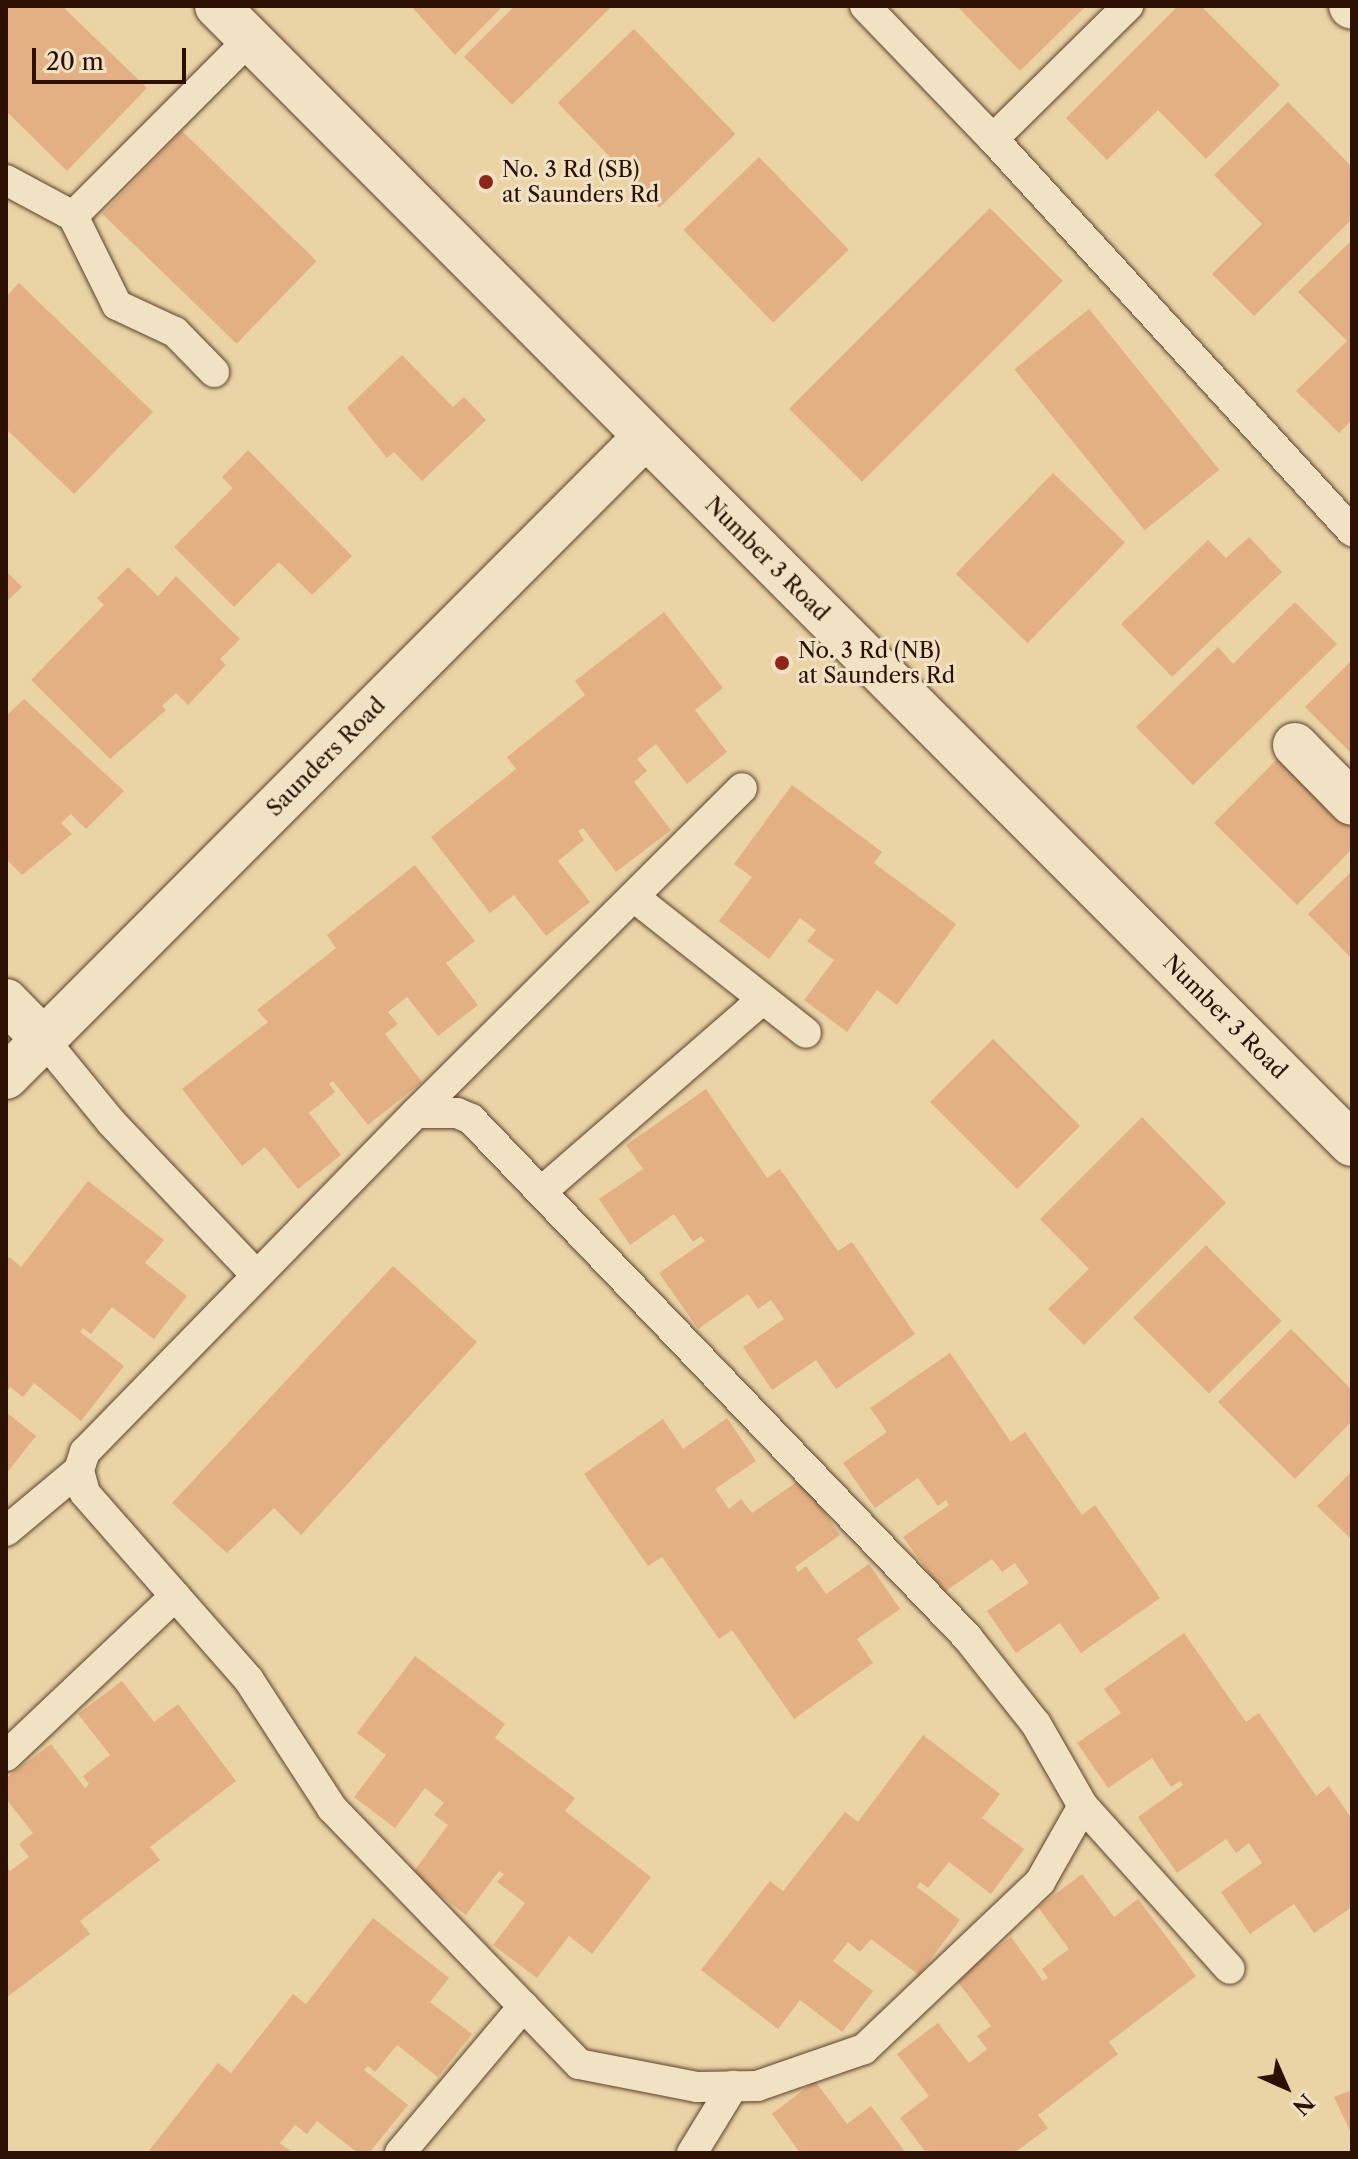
<!DOCTYPE html>
<style>
body{margin:0}
#map{position:relative;width:1358px;height:2159px;overflow:hidden;background:#ead3a5;font-family:"Libre Caslon Text",serif}
div>[style]{position:absolute}
.building>*{inset:0;background:#e3b083;transform-origin:0 0}
.roads{filter:drop-shadow(0 0 2px #5c422b) drop-shadow(0 0 2px #5c422b)}
.service>*{height:30px;margin:-15px;padding:0 15px;transform-origin:15px;border-radius:15px;background:#f1e2c4}
.minor>*{height:44px;margin:-22px;padding:0 22px;transform-origin:22px;border-radius:22px;background:#f1e2c4}
.secondary>*{height:44px;margin:-22px;padding:0 22px;transform-origin:22px;border-radius:22px;background:#f1e2c4}
.dots>*{width:22px;height:22px;translate:-50% -50%;box-sizing:border-box;border:4px solid #f1e2c4;border-radius:50%}
span{translate:-50% -50%;white-space:nowrap;text-align:center;line-height:1.15;-webkit-text-stroke:6px #f1e2c4;paint-order:stroke}
.poi-label{font-size:22px;color:#2c1102}
.left{translate:0 -50%;text-align:left}
.street-label{font-size:22px;color:#2c1102}
.frame{position:absolute;inset:0;border:8px solid #2c1102;pointer-events:none}
.north{position:absolute;left:1246px;top:2047px;width:80px;height:80px;-webkit-text-stroke:6px #f1e2c4;paint-order:stroke;rotate:135deg;font-size:22px;font-weight:700;line-height:32px;text-align:center;color:#2c1102}
.north::after{content:'';display:block;margin:auto;width:28px;height:36px;background:#2c1102;clip-path:polygon(50% 0,100% 100%,50% 72%,0 100%)}
.scale{position:absolute;left:32px;top:48px;width:154px;height:36px;box-sizing:border-box;border:4px solid #2c1102;border-top:0;padding-left:10px;font-size:24px;line-height:28px;white-space:nowrap;color:#2c1102;-webkit-text-stroke:6px #f1e2c4;paint-order:stroke}
</style>
<div id="map">
<div class="building">
<i style="clip-path:polygon(6px 6px,62px 6px,147px 88px,67px 171px,6px 111px)"></i>
<i style="clip-path:polygon(411px 6px,503px 6px,455px 55px)"></i>
<i style="clip-path:polygon(515px 6px,612px 6px,512px 105px,464px 57px)"></i>
<i style="clip-path:polygon(957px 6px,1086px 6px,1020px 71px)"></i>
<i style="clip-path:polygon(1178px 6px,1201px 6px,1280px 85px,1206px 159px,1158px 110px,1107px 160px,1066px 118px)"></i>
<i style="left:634px;top:29px;width:146px;height:106px;rotate:46deg"></i>
<i style="clip-path:polygon(1288px 102px,1352px 167px,1352px 219px,1254px 316px,1212px 274px,1262px 224px,1214px 175px)"></i>
<i style="left:182px;top:131px;width:187px;height:115px;rotate:44deg"></i>
<i style="left:759px;top:157px;width:129px;height:105px;rotate:46deg"></i>
<i style="left:990px;top:208px;width:103px;height:284px;rotate:45deg"></i>
<i style="clip-path:polygon(1352px 240px,1352px 420px,1339px 433px,1296px 391px,1347px 341px,1298px 292px)"></i>
<i style="clip-path:polygon(19px 283px,153px 412px,74px 494px,6px 429px,6px 297px)"></i>
<i style="left:1089px;top:309px;width:207px;height:96px;rotate:51deg"></i>
<i style="clip-path:polygon(402px 355px,453px 407px,464px 397px,486px 420px,422px 481px,394px 452px,387px 458px,347px 408px)"></i>
<i style="clip-path:polygon(248px 450px,352px 556px,312px 595px,279px 562px,234px 607px,174px 547px,233px 488px,222px 477px)"></i>
<i style="left:1053px;top:473px;width:100px;height:140px;rotate:44deg"></i>
<i style="clip-path:polygon(1249px 537px,1282px 572px,1172px 677px,1121px 624px,1208px 540px,1226px 558px)"></i>
<i style="clip-path:polygon(128px 567px,158px 596px,176px 576px,240px 639px,220px 659px,226px 665px,188px 705px,176px 693px,162px 706px,166px 710px,110px 759px,31px 680px,104px 605px,97px 598px)"></i>
<i style="clip-path:polygon(6px 571px,22px 587px,6px 602px)"></i>
<i style="clip-path:polygon(1295px 602px,1337px 644px,1193px 785px,1136px 727px,1218px 647px,1233px 664px)"></i>
<i style="clip-path:polygon(664px 612px,723px 688px,695px 710px,727px 752px,687px 784px,656px 744px,637px 759px,647px 771px,634px 782px,671px 830px,616px 872px,583px 828px,578px 831px,584px 840px,558px 861px,590px 902px,546px 936px,514px 895px,490px 913px,431px 837px,516px 769px,507px 757px,585px 695px,575px 681px)"></i>
<i style="clip-path:polygon(1352px 660px,1352px 754px,1305px 707px)"></i>
<i style="clip-path:polygon(24px 699px,124px 791px,86px 829px,71px 814px,61px 823px,72px 834px,22px 875px,6px 859px,6px 716px)"></i>
<i style="clip-path:polygon(1282px 754px,1352px 823px,1352px 849px,1297px 905px,1214px 823px)"></i>
<i style="clip-path:polygon(792px 785px,882px 852px,874px 863px,956px 924px,897px 1005px,877px 990px,847px 1032px,804px 1000px,834px 960px,807px 941px,816px 930px,800px 918px,769px 959px,719px 921px,752px 877px,734px 864px)"></i>
<i style="clip-path:polygon(415px 865px,475px 941px,446px 963px,478px 1005px,438px 1036px,407px 997px,388px 1012px,398px 1024px,385px 1034px,422px 1082px,368px 1125px,333px 1081px,329px 1084px,335px 1092px,309px 1113px,341px 1155px,298px 1189px,265px 1147px,242px 1166px,182px 1089px,268px 1022px,257px 1010px,336px 948px,327px 935px)"></i>
<i style="clip-path:polygon(1352px 871px,1352px 959px,1308px 914px)"></i>
<i style="left:993px;top:1039px;width:123px;height:89px;rotate:45deg"></i>
<i style="clip-path:polygon(706px 1089px,767px 1178px,780px 1169px,838px 1251px,852px 1242px,915px 1334px,836px 1389px,816px 1360px,772px 1390px,743px 1347px,784px 1319px,771px 1300px,758px 1309px,748px 1294px,698px 1329px,659px 1273px,705px 1241px,701px 1236px,693px 1242px,674px 1214px,630px 1245px,599px 1199px,643px 1169px,626px 1145px)"></i>
<i style="clip-path:polygon(1142px 1117px,1226px 1203px,1084px 1345px,1048px 1309px,1089px 1269px,1040px 1219px)"></i>
<i style="clip-path:polygon(88px 1181px,164px 1240px,145px 1263px,187px 1296px,154px 1339px,112px 1307px,91px 1334px,83px 1328px,80px 1332px,124px 1366px,81px 1421px,34px 1383px,23px 1397px,10px 1387px,6px 1393px,6px 1261px,9px 1257px,21px 1267px)"></i>
<i style="left:1206px;top:1245px;width:107px;height:103px;rotate:45deg"></i>
<i style="clip-path:polygon(393px 1266px,477px 1342px,301px 1535px,274px 1508px,227px 1553px,172px 1503px)"></i>
<i style="clip-path:polygon(1291px 1329px,1352px 1390px,1352px 1421px,1295px 1479px,1218px 1402px)"></i>
<i style="clip-path:polygon(950px 1353px,1011px 1442px,1025px 1432px,1082px 1515px,1095px 1505px,1160px 1598px,1081px 1653px,1060px 1623px,1016px 1653px,987px 1611px,1029px 1583px,1015px 1563px,1002px 1572px,992px 1559px,943px 1593px,903px 1537px,949px 1505px,946px 1500px,938px 1506px,918px 1478px,875px 1508px,843px 1463px,887px 1432px,870px 1408px)"></i>
<i style="clip-path:polygon(6px 1412px,36px 1436px,6px 1474px)"></i>
<i style="clip-path:polygon(727px 1418px,756px 1461px,715px 1489px,729px 1509px,741px 1499px,752px 1513px,801px 1479px,840px 1535px,795px 1567px,798px 1572px,806px 1566px,826px 1594px,869px 1564px,900px 1609px,857px 1639px,873px 1663px,794px 1719px,732px 1630px,719px 1639px,662px 1557px,648px 1566px,584px 1474px,663px 1419px,683px 1449px)"></i>
<i style="clip-path:polygon(1352px 1471px,1352px 1540px,1317px 1506px)"></i>
<i style="clip-path:polygon(1184px 1633px,1246px 1722px,1259px 1713px,1316px 1796px,1329px 1786px,1352px 1819px,1352px 1907px,1314px 1933px,1294px 1904px,1250px 1934px,1221px 1892px,1262px 1863px,1249px 1843px,1236px 1853px,1226px 1839px,1177px 1873px,1138px 1817px,1183px 1785px,1180px 1781px,1171px 1787px,1152px 1758px,1108px 1788px,1077px 1743px,1121px 1713px,1104px 1689px)"></i>
<i style="clip-path:polygon(415px 1656px,505px 1724px,495px 1738px,575px 1798px,565px 1811px,651px 1877px,592px 1954px,569px 1936px,537px 1978px,493px 1945px,525px 1903px,497px 1882px,504px 1874px,499px 1871px,466px 1915px,412px 1874px,448px 1825px,434px 1815px,444px 1803px,425px 1788px,395px 1828px,354px 1797px,386px 1755px,357px 1733px)"></i>
<i style="clip-path:polygon(122px 1681px,154px 1722px,178px 1704px,236px 1781px,150px 1847px,160px 1860px,80px 1921px,90px 1934px,6px 1998px,6px 1866px,10px 1871px,29px 1857px,19px 1844px,33px 1833px,6px 1799px,6px 1778px,51px 1744px,85px 1788px,89px 1784px,83px 1776px,110px 1755px,78px 1714px)"></i>
<i style="clip-path:polygon(923px 1735px,1000px 1794px,982px 1818px,1024px 1849px,991px 1894px,949px 1862px,928px 1888px,920px 1882px,917px 1887px,960px 1920px,919px 1975px,871px 1939px,860px 1952px,848px 1942px,833px 1961px,873px 1991px,842px 2032px,800px 2000px,778px 2029px,701px 1970px,770px 1881px,783px 1891px,845px 1812px,858px 1822px)"></i>
<i style="clip-path:polygon(1082px 1874px,1114px 1917px,1138px 1899px,1196px 1976px,1109px 2042px,1118px 2054px,1038px 2115px,1048px 2128px,1014px 2153px,926px 2153px,900px 2118px,929px 2096px,897px 2054px,938px 2023px,969px 2063px,987px 2049px,977px 2036px,991px 2026px,955px 1978px,1011px 1937px,1043px 1981px,1048px 1978px,1042px 1969px,1069px 1949px,1038px 1907px)"></i>
<i style="clip-path:polygon(373px 1918px,449px 1978px,430px 2002px,472px 2034px,438px 2077px,397px 2045px,375px 2072px,368px 2066px,364px 2070px,408px 2105px,369px 2153px,358px 2153px,317px 2121px,307px 2134px,295px 2125px,280px 2143px,293px 2153px,148px 2152px,218px 2063px,231px 2073px,293px 1994px,306px 2004px)"></i>
<i style="clip-path:polygon(815px 2081px,847px 2124px,871px 2106px,906px 2153px,800px 2153px,772px 2114px)"></i>
<i style="clip-path:polygon(1352px 2090px,1352px 2135px,1334px 2097px)"></i>
</div>
<div class="roads">
<div class="service">
<i style="left:865px;top:6px;width:185px;rotate:46.1deg"></i>
<i style="left:993px;top:139px;width:190px;rotate:-44.6deg"></i>
<i style="left:993px;top:139px;width:532px;rotate:47.52deg"></i>
<i style="left:6px;top:180px;width:76px;rotate:28.2deg"></i>
<i style="left:73px;top:216px;width:99px;rotate:63.7deg"></i>
<i style="left:117px;top:305px;width:64px;rotate:25deg"></i>
<i style="left:175px;top:332px;width:56px;rotate:45.7deg"></i>
<i style="left:73px;top:216px;width:250px;rotate:-45deg"></i>
<i style="left:634px;top:897px;width:219px;rotate:38.3deg"></i>
<i style="left:44px;top:1040px;width:106px;rotate:50.7deg"></i>
<i style="left:111px;top:1122px;width:211px;rotate:46.5deg"></i>
<i style="left:416px;top:1113px;width:41px"></i>
<i style="left:457px;top:1113px;width:15px;rotate:23deg"></i>
<i style="left:471px;top:1119px;width:717px;rotate:46.24deg"></i>
<i style="left:967px;top:1637px;width:111px;rotate:51.6deg"></i>
<i style="left:1036px;top:1724px;width:95px;rotate:60.2deg"></i>
<i style="left:1083px;top:1806px;width:87px;rotate:119.5deg"></i>
<i style="left:1040px;top:1882px;width:243px;rotate:136.5deg"></i>
<i style="left:864px;top:2049px;width:113px;rotate:160.9deg"></i>
<i style="left:757px;top:2086px;width:60px;rotate:179deg"></i>
<i style="left:697px;top:2087px;width:120px;rotate:-169deg"></i>
<i style="left:579px;top:2064px;width:356px;rotate:-134deg"></i>
<i style="left:332px;top:1808px;width:153px;rotate:-123deg"></i>
<i style="left:249px;top:1680px;width:249px;rotate:-131.3deg"></i>
<i style="left:85px;top:1493px;width:24px;rotate:-105deg"></i>
<i style="left:79px;top:1470px;width:19px;rotate:-72deg"></i>
<i style="left:85px;top:1452px;width:474px;rotate:-45.7deg"></i>
<i style="left:416px;top:1113px;width:460px;rotate:-44.9deg"></i>
<i style="left:541px;top:1192px;width:294px;rotate:-41deg"></i>
<i style="left:6px;top:1531px;width:95px;rotate:-39.9deg"></i>
<i style="left:6px;top:1756px;width:233px;rotate:-43.4deg"></i>
<i style="left:1083px;top:1806px;width:219px;rotate:48deg"></i>
<i style="left:400px;top:2153px;width:192px;rotate:-49.9deg"></i>
<i style="left:692px;top:2153px;width:79px;rotate:-58.5deg"></i>
</div>
<div class="minor">
<i style="left:1351px;top:6px;width:1px;rotate:45deg"></i>
<i style="left:1295px;top:745px;width:81px;rotate:45.5deg"></i>
<i style="left:6px;top:1001px;width:54px;rotate:45.7deg"></i>
<i style="left:6px;top:1077px;width:904px;rotate:-45.04deg"></i>
</div>
<div class="secondary">
<i style="left:217px;top:6px;width:1607px;rotate:45.08deg"></i>
</div>
</div>
<div class="dots">
<i style="left:486px;top:182px;background:#8f2418"></i>
<i style="left:782px;top:663px;background:#8f2418"></i>
</div>
<div class="poi-label">
<span class="left" style="left:502px;top:182px">No. 3 Rd (SB)<br>at Saunders Rd</span>
<span class="left" style="left:798px;top:663px">No. 3 Rd (NB)<br>at Saunders Rd</span>
</div>
<div class="street-label">
<span style="left:767px;top:559px;rotate:45deg">Number 3 Road</span>
<span style="left:326px;top:757px;rotate:-45deg">Saunders Road</span>
<span style="left:1225px;top:1017px;rotate:45deg">Number 3 Road</span>
</div>
<div class="frame"></div>
<div class="north">N</div>
<div class="scale">20 m</div>
</div>
